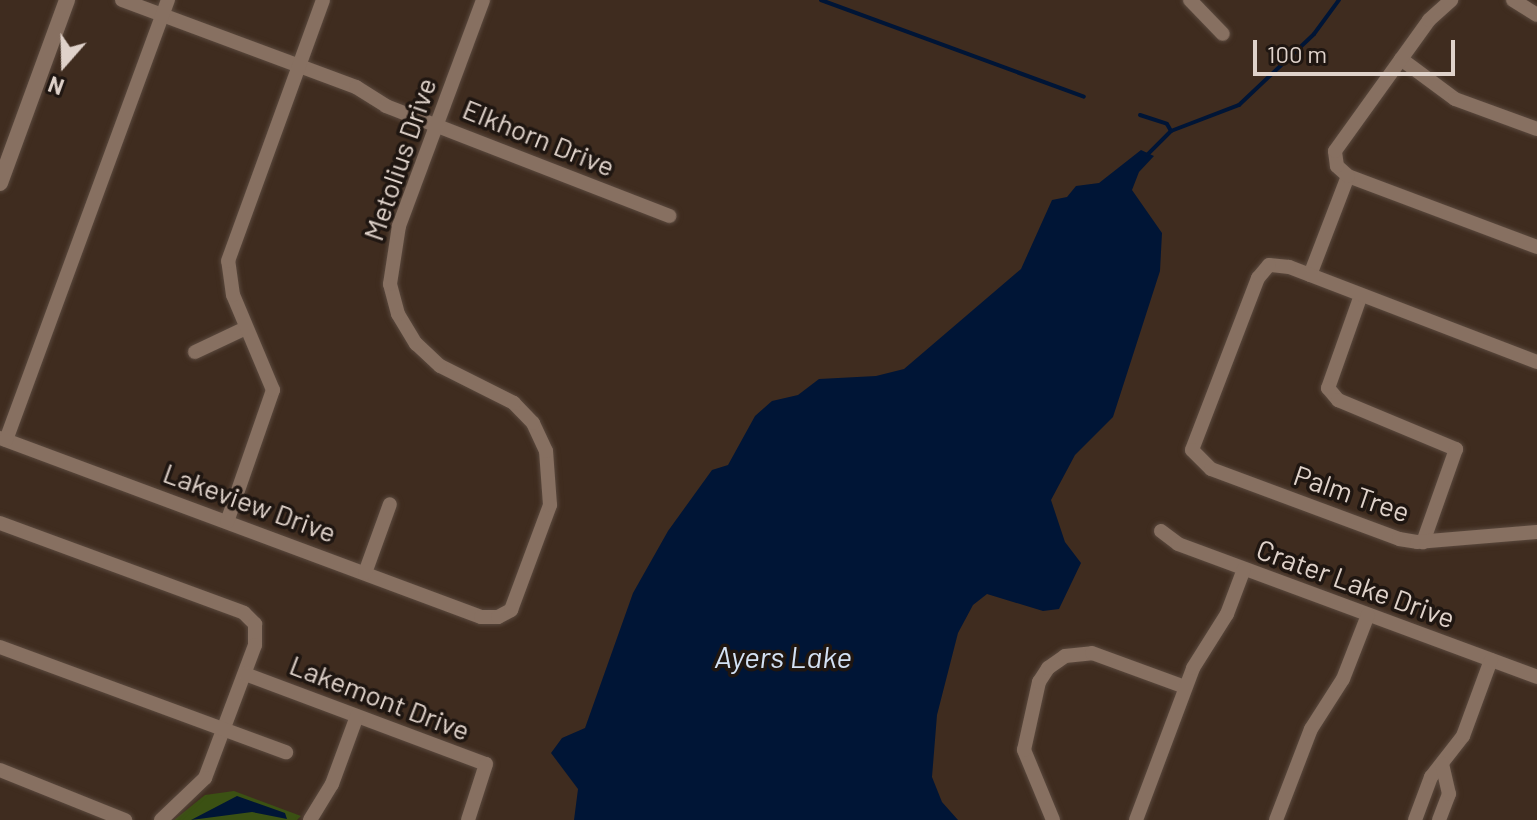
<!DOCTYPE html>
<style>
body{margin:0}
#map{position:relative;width:1537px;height:820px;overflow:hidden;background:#3f2c1f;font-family:Barlow,sans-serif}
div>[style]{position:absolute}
.green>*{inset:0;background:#3b5113}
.water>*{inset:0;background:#001536}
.stream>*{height:4px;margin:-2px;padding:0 2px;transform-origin:2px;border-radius:2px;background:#001536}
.roads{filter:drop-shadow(0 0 2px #5a493e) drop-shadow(0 0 2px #5a493e)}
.minor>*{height:14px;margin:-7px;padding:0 7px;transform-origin:7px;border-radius:7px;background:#877061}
.tertiary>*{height:16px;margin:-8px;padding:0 8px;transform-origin:8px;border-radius:8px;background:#877061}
span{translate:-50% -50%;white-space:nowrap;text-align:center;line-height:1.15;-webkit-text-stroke:7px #1f1611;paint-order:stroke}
.street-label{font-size:28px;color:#dfd2ca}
.water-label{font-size:30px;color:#d3e1f4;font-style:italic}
.north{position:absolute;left:24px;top:24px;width:80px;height:80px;-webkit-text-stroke:6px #1f1611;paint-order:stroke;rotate:200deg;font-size:22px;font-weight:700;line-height:32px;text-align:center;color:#dfd2ca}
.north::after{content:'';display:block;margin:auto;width:28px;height:36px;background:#dfd2ca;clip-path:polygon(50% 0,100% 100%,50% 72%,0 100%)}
.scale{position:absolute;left:1253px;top:40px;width:202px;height:36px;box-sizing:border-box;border:4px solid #dfd2ca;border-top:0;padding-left:10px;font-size:24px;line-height:28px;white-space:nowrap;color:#dfd2ca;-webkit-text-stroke:6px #1f1611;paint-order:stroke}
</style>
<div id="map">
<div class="green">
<i style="clip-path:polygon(234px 791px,301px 816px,297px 820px,174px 820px,205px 795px)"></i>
</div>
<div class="water">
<i style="clip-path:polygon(1141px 150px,1154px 156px,1139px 172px,1132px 190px,1162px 233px,1160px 271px,1113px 417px,1075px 455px,1051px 500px,1065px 542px,1081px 563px,1059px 609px,1043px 611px,987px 594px,973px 605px,958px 633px,937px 715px,932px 777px,942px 802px,958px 820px,574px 820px,578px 789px,551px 753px,562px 738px,585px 728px,633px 593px,668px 531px,712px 470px,728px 465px,755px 416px,772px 401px,798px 395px,819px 379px,876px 376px,904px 369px,1021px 269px,1052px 200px,1067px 197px,1076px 186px,1099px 183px)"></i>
<i style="clip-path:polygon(237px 796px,285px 813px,287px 819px,252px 812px,191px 820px)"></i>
</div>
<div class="stream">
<i style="left:821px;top:0;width:280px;rotate:20.2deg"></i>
<i style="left:1140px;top:115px;width:28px;rotate:18deg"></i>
<i style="left:1167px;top:124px;width:8px;rotate:60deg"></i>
<i style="left:1171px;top:131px;width:33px;rotate:135deg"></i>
<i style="left:1171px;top:131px;width:73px;rotate:-20.9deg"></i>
<i style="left:1239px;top:105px;width:103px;rotate:-43.4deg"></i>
<i style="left:1314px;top:34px;width:42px;rotate:-53.7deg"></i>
</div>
<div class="roads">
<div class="minor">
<i style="left:122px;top:0;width:250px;rotate:20.4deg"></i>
<i style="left:356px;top:87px;width:36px;rotate:32deg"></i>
<i style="left:386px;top:106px;width:304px;rotate:21.2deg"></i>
<i style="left:1190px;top:0;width:47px;rotate:45.9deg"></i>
<i style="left:1513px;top:0;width:28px;rotate:32deg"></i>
<i style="left:1401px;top:59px;width:67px;rotate:36.5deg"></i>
<i style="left:1455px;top:99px;width:87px;rotate:20.1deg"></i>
<i style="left:1348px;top:176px;width:202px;rotate:20.6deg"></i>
<i style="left:1310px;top:275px;width:106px;rotate:-69deg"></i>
<i style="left:1348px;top:176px;width:15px;rotate:-138deg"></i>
<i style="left:1337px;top:166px;width:15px;rotate:-98deg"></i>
<i style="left:1335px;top:151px;width:161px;rotate:-54.3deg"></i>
<i style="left:1429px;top:20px;width:30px;rotate:-42deg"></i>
<i style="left:1361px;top:295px;width:99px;rotate:109.5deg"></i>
<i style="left:1328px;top:388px;width:16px;rotate:50deg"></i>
<i style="left:1338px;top:400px;width:128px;rotate:22.6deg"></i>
<i style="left:1456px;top:449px;width:99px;rotate:109.5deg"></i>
<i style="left:195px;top:352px;width:56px;rotate:-25.2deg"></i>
<i style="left:1537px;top:362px;width:266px;rotate:-159deg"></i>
<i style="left:1289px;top:267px;width:20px;rotate:-174deg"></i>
<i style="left:1269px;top:265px;width:17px;rotate:130deg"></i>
<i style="left:1258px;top:278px;width:184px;rotate:111deg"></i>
<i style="left:1192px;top:450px;width:27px;rotate:45deg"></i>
<i style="left:1211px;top:469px;width:201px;rotate:20.4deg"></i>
<i style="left:1399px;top:539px;width:18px;rotate:9deg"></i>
<i style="left:1417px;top:542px;width:120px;rotate:-4.8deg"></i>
<i style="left:0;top:438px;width:513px;rotate:20.41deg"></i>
<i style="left:481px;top:617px;width:17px"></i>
<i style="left:498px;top:617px;width:15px;rotate:-28deg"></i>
<i style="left:511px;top:610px;width:112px;rotate:-69.6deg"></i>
<i style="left:550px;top:505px;width:54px;rotate:-94.2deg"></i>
<i style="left:546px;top:451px;width:31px;rotate:-115deg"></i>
<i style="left:533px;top:423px;width:28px;rotate:-134deg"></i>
<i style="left:514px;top:403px;width:83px;rotate:-153.4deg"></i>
<i style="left:440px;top:366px;width:33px;rotate:-137deg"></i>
<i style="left:416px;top:344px;width:35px;rotate:-121deg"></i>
<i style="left:398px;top:314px;width:31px;rotate:-105deg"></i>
<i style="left:390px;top:284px;width:59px;rotate:-81.2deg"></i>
<i style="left:399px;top:226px;width:241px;rotate:-69.6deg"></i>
<i style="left:6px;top:440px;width:469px;rotate:-69.8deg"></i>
<i style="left:227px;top:522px;width:140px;rotate:-70.8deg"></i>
<i style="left:273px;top:390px;width:103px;rotate:-112.8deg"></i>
<i style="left:233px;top:295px;width:34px;rotate:-98deg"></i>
<i style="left:228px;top:261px;width:278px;rotate:-70deg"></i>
<i style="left:0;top:523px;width:260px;rotate:20.2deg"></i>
<i style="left:244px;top:613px;width:16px;rotate:45deg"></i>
<i style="left:255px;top:624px;width:21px;rotate:90deg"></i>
<i style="left:255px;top:645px;width:142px;rotate:110.6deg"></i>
<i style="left:205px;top:778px;width:61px;rotate:136.3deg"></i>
<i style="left:1161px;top:531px;width:21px;rotate:37deg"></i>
<i style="left:1178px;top:544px;width:383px;rotate:20.3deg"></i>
<i style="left:365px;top:573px;width:73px;rotate:-70.1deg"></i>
<i style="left:0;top:647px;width:305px;rotate:20.2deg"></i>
<i style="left:245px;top:674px;width:257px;rotate:20.5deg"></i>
<i style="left:486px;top:764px;width:59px;rotate:107.8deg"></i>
<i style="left:0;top:770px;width:135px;rotate:21.8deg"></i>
<i style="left:310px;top:820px;width:42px;rotate:-58.6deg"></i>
<i style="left:332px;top:784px;width:72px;rotate:-69.8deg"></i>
<i style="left:1053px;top:820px;width:76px;rotate:-112.5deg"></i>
<i style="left:1024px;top:750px;width:70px;rotate:-77.6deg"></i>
<i style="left:1039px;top:682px;width:17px;rotate:-57deg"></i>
<i style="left:1048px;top:668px;width:21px;rotate:-35deg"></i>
<i style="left:1065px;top:656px;width:27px;rotate:-6deg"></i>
<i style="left:1092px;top:653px;width:99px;rotate:20.1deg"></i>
<i style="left:1136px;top:820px;width:162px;rotate:-69.4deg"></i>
<i style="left:1193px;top:668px;width:64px;rotate:-57.8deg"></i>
<i style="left:1227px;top:614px;width:48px;rotate:-69.3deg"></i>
<i style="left:1276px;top:820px;width:97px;rotate:-69deg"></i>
<i style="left:1311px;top:729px;width:59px;rotate:-57.4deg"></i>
<i style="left:1343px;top:679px;width:69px;rotate:-68.7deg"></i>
<i style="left:1415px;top:820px;width:46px;rotate:-69.6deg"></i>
<i style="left:1431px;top:777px;width:52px;rotate:-52deg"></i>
<i style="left:1463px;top:736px;width:81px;rotate:-69.8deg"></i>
<i style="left:1439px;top:820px;width:28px;rotate:-69deg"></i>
<i style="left:1449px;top:794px;width:31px;rotate:-103deg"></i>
</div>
<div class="tertiary">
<i style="left:0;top:183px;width:195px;rotate:-69.9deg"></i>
</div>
</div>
<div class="street-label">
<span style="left:539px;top:137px;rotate:22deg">Elkhorn Drive</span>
<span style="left:399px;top:159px;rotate:-71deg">Metolius Drive</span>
<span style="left:1352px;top:493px;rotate:19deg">Palm Tree</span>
<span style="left:250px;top:502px;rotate:20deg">Lakeview Drive</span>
<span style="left:1356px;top:583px;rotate:20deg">Crater Lake Drive</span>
<span style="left:380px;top:697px;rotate:21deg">Lakemont Drive</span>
</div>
<div class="water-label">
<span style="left:783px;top:656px">Ayers Lake</span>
</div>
<div class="north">N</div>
<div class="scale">100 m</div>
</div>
